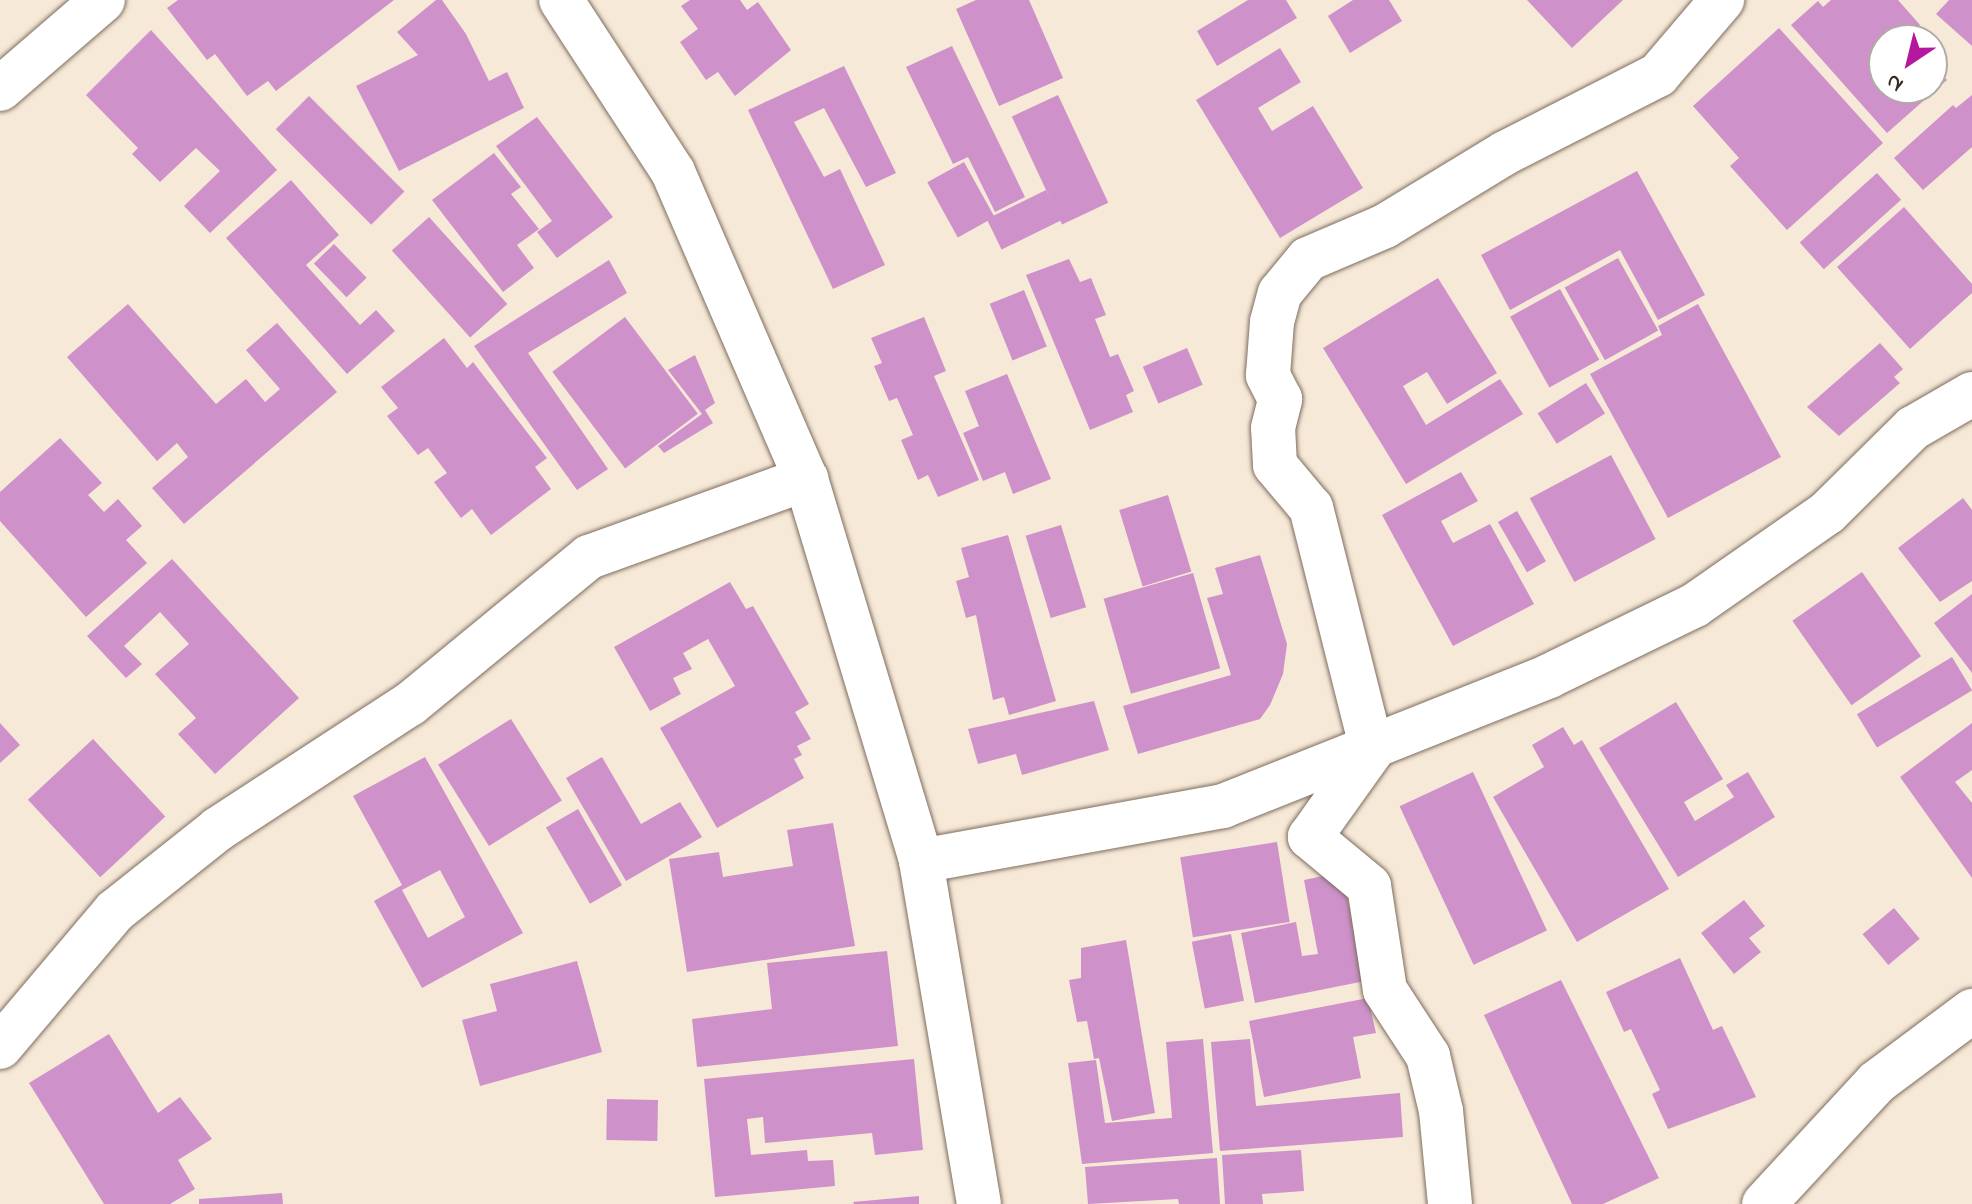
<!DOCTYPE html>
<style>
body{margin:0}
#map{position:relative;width:1972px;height:1204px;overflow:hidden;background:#f7e9d7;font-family:"Indie Flower",sans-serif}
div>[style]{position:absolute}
.building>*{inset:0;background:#ce91ca;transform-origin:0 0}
.roads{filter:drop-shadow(0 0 2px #7d6d5f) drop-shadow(0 0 2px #7d6d5f)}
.minor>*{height:44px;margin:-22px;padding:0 22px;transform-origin:22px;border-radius:22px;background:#fff}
span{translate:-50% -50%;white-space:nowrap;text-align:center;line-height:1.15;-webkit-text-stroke:8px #fff;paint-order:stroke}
.north{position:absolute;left:1868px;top:24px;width:80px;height:80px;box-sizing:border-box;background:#fff;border:2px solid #b1aaa5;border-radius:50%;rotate:215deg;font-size:22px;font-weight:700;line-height:32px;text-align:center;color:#3b2a1e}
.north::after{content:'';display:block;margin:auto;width:28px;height:36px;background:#b5179e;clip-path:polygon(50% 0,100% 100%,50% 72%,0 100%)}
</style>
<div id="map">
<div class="building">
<i style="clip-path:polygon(178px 0,394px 0,276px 91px,268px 81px,247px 96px,215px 54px,207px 60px,167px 8px)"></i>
<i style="clip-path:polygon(436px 0,442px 0,466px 34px,489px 81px,507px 72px,524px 108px,399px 171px,356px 86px,418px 55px,397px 32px)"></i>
<i style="clip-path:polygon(690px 0,740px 0,747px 10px,758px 2px,791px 50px,735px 96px,718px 72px,706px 80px,680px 42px,698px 29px,681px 6px)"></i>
<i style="clip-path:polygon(976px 0,1029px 0,1063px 78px,999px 106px,956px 9px)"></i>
<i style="clip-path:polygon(1248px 0,1286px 0,1297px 18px,1217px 66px,1197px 31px)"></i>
<i style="clip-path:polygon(1353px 0,1389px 0,1402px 21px,1350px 53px,1328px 16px)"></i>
<i style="clip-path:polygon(1527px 0,1623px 0,1572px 48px)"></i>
<i style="clip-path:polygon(1831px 0,1898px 0,1920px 25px,1908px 36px,1912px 40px,1884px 40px,1884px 88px,1932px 88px,1932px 63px,1947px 80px,1887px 133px,1791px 25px,1818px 1px,1823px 7px)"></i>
<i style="clip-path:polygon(1949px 0,1972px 0,1972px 46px,1936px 14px)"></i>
<i style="clip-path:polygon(1779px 28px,1883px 143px,1787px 230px,1730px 166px,1739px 158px,1693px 106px)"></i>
<i style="clip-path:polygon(151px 30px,277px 170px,210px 233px,184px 206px,220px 171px,196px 148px,160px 182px,132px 154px,138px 148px,86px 95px)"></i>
<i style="clip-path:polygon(952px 46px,1025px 197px,995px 212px,968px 157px,953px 164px,906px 67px)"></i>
<i style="clip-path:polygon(1280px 48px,1301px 82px,1258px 108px,1272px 131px,1313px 106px,1363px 188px,1280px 238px,1196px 100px)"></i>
<i style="clip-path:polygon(844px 66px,896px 173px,866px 187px,824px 108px,794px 122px,824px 177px,840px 169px,885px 265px,833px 289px,748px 110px)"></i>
<i style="left:1058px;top:95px;width:119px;height:51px;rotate:65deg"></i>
<i style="clip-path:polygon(1972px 95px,1972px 147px,1923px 190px,1894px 158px,1953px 105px,1956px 108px)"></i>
<i style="left:309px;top:96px;width:135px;height:47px;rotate:45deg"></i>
<i style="clip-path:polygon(537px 117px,613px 217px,557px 258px,537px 232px,552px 221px,496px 146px)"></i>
<i style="clip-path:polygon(494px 153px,521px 187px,511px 194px,539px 229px,517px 245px,534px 268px,503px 292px,432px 200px)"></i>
<i style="left:964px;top:162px;width:63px;height:42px;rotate:61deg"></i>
<i style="clip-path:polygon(1637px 171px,1705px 295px,1658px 320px,1620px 250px,1510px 310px,1481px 255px)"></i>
<i style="left:1877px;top:173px;width:36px;height:104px;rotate:48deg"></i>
<i style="clip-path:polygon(291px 180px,339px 235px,306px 265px,360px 325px,376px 310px,395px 331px,347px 374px,226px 238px)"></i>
<i style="left:1046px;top:190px;width:34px;height:66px;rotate:64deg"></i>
<i style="clip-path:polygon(1904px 207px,1972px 284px,1972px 293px,1910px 349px,1837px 267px)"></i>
<i style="left:429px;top:217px;width:117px;height:50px;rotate:48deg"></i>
<i style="left:334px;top:244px;width:47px;height:28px;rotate:46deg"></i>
<i style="left:1618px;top:258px;width:83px;height:61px;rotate:61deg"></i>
<i style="clip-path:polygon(1069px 259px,1080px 282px,1091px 278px,1106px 315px,1095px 319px,1110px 357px,1118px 354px,1134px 391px,1126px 395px,1133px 412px,1090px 430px,1026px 275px)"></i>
<i style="clip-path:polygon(609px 260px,627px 293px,528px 353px,608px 469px,577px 490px,474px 346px)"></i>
<i style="clip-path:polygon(1438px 278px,1497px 373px,1447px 404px,1427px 372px,1403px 386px,1426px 425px,1500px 379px,1523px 414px,1406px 484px,1323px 348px)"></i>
<i style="left:1560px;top:289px;width:81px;height:57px;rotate:61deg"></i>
<i style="left:1024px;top:290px;width:61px;height:37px;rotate:68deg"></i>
<i style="clip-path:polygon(128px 304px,216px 404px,246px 379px,265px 402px,280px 389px,246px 350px,277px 323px,337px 392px,184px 524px,152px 488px,188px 457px,177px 443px,157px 461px,67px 357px)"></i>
<i style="clip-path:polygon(1698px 304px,1781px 457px,1668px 518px,1590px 374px,1662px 335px,1658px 326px)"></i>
<i style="left:625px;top:317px;width:121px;height:91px;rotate:53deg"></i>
<i style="clip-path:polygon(924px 317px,946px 371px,934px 376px,979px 480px,938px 497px,928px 475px,918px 480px,901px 440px,913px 435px,897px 398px,889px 401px,874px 366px,882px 363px,871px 338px)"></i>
<i style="clip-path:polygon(444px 338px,467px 368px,473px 362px,547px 458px,535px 467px,551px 489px,491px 535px,472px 509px,461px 518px,434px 482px,447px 473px,428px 448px,418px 455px,387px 416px,398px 408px,381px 387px)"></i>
<i style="clip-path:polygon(1880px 343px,1903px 369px,1894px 377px,1900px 383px,1839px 436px,1807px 407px)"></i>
<i style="left:1187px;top:348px;width:40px;height:48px;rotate:67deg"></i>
<i style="clip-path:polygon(695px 355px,715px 403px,705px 410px,713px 423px,664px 453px,658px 446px,702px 414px,668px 370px)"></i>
<i style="clip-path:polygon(1007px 374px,1051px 479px,1013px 494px,1005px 472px,983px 481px,963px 433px,979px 426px,965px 391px)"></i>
<i style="left:1586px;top:383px;width:36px;height:57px;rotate:58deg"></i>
<i style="clip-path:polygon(60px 438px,102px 483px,88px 495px,104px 512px,118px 499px,142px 526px,126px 540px,147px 563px,86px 617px,0 521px,0 492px)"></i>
<i style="left:1611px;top:455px;width:95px;height:92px;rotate:62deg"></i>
<i style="clip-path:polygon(1461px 472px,1478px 501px,1441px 521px,1453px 543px,1490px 524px,1534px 604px,1453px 646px,1382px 515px)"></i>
<i style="left:1168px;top:495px;width:80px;height:51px;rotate:73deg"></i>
<i style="clip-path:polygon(1963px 498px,1972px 510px,1972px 581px,1940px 602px,1898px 548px)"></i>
<i style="left:1517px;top:511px;width:58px;height:22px;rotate:60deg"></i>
<i style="left:1061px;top:525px;width:86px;height:37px;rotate:73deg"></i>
<i style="clip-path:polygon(1008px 535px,1056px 701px,1009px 715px,1004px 697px,993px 700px,976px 615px,966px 618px,956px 581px,969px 577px,961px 548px)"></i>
<i style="clip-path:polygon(1260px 555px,1287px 644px,1283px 674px,1270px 705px,1260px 719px,1138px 754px,1123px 706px,1231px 675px,1207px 598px,1223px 594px,1215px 568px)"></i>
<i style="clip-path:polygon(172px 559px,299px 698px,215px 774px,178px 734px,196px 718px,155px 674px,189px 644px,160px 612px,124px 646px,142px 664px,126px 678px,87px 636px)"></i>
<i style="left:1862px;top:572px;width:103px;height:85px;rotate:55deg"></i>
<i style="left:1193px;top:573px;width:99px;height:93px;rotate:74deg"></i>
<i style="clip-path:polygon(730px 582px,746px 609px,753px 606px,809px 704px,795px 712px,811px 739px,797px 746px,802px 755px,794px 759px,804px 778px,717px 828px,660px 728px,735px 686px,708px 639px,683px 653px,692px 669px,673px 678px,681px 694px,650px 711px,614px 647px)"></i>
<i style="clip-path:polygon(1972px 594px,1972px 673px,1934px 623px)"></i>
<i style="left:1952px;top:657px;width:39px;height:111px;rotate:59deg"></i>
<i style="clip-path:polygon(1094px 701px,1109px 750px,1022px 775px,1016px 754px,978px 764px,968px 729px)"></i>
<i style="clip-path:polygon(1676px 702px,1723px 779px,1684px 802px,1695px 821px,1734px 797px,1726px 785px,1748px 772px,1775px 817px,1678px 877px,1599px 748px)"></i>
<i style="left:511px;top:719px;width:96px;height:86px;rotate:58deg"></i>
<i style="clip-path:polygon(0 723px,20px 745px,0 763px)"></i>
<i style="clip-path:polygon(1972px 723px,1972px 770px,1955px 782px,1972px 803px,1972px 878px,1900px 777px)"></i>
<i style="clip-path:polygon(1563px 727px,1574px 745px,1582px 740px,1669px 889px,1577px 942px,1493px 797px,1544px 767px,1532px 745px)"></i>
<i style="left:93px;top:739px;width:106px;height:89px;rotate:47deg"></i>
<i style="clip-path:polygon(evenodd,425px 757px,523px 933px,422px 988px,374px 901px,402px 885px,353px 796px,425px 757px,440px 870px,465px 917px,428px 938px,402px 890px,440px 870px)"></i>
<i style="clip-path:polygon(602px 757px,641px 824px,680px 802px,702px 837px,626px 881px,566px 778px)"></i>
<i style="left:1473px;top:772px;width:175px;height:81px;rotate:65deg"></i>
<i style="left:578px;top:809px;width:88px;height:37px;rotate:60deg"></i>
<i style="clip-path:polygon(833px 823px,855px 946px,687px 972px,669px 859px,719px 852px,723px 877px,793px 866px,787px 830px)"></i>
<i style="left:1277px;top:842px;width:81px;height:98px;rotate:81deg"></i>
<i style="clip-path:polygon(1342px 872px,1365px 981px,1255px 1003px,1241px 933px,1296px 922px,1302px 956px,1318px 954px,1304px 880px)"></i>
<i style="clip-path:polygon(1744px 900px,1765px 926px,1749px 938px,1761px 952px,1734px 974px,1701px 933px)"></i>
<i style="left:1894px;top:908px;width:40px;height:41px;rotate:50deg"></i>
<i style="left:1231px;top:934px;width:68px;height:40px;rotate:79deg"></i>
<i style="clip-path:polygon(1126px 940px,1155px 1113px,1112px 1121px,1099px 1058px,1094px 1059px,1087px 1021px,1077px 1022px,1069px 980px,1081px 978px,1081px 948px)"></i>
<i style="clip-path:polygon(887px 951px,898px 1046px,697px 1067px,692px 1019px,772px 1009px,767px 963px)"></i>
<i style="clip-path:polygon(1680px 958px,1713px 1030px,1722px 1026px,1756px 1097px,1668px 1129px,1652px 1094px,1660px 1090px,1631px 1029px,1624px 1032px,1606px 992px)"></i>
<i style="clip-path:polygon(577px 961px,602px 1052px,480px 1086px,462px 1020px,497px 1011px,490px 984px)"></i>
<i style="clip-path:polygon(1561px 980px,1659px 1178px,1603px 1204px,1572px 1204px,1484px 1015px)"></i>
<i style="clip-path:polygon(1368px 998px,1376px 1033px,1353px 1037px,1361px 1078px,1264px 1097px,1249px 1021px)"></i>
<i style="clip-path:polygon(109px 1034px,158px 1113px,180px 1097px,212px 1139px,178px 1160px,195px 1189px,170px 1204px,104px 1204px,29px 1083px)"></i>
<i style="clip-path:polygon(1203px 1039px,1213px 1153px,1082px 1164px,1068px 1063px,1096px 1060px,1105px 1123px,1172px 1118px,1166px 1042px)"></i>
<i style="clip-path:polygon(1250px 1039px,1256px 1106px,1400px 1093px,1403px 1137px,1220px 1151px,1211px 1042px)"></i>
<i style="clip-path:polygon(914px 1059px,923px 1150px,875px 1155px,872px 1133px,765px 1143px,763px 1117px,747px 1119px,751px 1155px,807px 1150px,808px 1161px,833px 1160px,835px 1186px,715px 1197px,704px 1079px)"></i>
<i style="left:607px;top:1099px;width:51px;height:41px;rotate:1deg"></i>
<i style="clip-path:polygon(1301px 1150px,1304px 1191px,1262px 1194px,1263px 1204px,1225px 1204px,1222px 1155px)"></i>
<i style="clip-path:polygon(1217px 1158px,1220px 1204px,1179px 1204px,1178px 1199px,1088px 1204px,1085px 1167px)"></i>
<i style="clip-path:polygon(282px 1193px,283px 1204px,199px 1204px,199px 1199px)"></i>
<i style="clip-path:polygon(919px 1196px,919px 1204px,854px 1204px,853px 1202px)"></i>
</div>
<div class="roads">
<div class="minor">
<i style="left:561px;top:0;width:205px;rotate:56.9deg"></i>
<i style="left:673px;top:172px;width:335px;rotate:66.6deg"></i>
<i style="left:806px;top:479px;width:399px;rotate:73.2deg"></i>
<i style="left:921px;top:861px;width:348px;rotate:80.4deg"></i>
<i style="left:0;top:89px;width:136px;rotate:-40.8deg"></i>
<i style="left:921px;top:861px;width:307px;rotate:-10.3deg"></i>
<i style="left:1223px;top:806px;width:351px;rotate:-21.7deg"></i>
<i style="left:1549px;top:676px;width:162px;rotate:-25.9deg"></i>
<i style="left:1695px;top:605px;width:161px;rotate:-34.9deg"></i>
<i style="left:1827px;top:513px;width:121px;rotate:-44.7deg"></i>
<i style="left:1913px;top:428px;width:68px;rotate:-30deg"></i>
<i style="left:0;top:1047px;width:178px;rotate:-49.8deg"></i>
<i style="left:115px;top:911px;width:132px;rotate:-38.5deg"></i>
<i style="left:218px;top:829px;width:229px;rotate:-33.1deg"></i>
<i style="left:410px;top:704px;width:232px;rotate:-39.4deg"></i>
<i style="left:589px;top:557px;width:231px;rotate:-19.8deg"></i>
<i style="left:1450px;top:1204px;width:93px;rotate:-95.5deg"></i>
<i style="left:1441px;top:1111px;width:57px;rotate:-103.3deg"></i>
<i style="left:1428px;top:1056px;width:79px;rotate:-123.1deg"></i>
<i style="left:1385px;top:990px;width:105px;rotate:-98.7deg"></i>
<i style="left:1369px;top:886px;width:77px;rotate:-140.3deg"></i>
<i style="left:1310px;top:837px;width:107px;rotate:-54.5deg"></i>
<i style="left:1372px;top:750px;width:250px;rotate:-104.1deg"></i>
<i style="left:1311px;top:508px;width:56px;rotate:-129.9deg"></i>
<i style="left:1275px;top:465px;width:37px;rotate:-93deg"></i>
<i style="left:1273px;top:428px;width:30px;rotate:-76deg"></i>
<i style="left:1280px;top:399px;width:27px;rotate:-117deg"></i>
<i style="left:1268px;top:375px;width:53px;rotate:-85.7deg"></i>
<i style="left:1272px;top:322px;width:30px;rotate:-75deg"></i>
<i style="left:1280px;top:293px;width:44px;rotate:-50.5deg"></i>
<i style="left:1308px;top:259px;width:84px;rotate:-23.2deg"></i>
<i style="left:1385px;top:226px;width:140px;rotate:-31.3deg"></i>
<i style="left:1505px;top:153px;width:172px;rotate:-27deg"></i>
<i style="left:1658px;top:75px;width:99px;rotate:-49.5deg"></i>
<i style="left:1764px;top:1204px;width:166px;rotate:-47.2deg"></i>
<i style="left:1877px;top:1082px;width:119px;rotate:-36.8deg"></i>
</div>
</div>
<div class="north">N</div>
</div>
